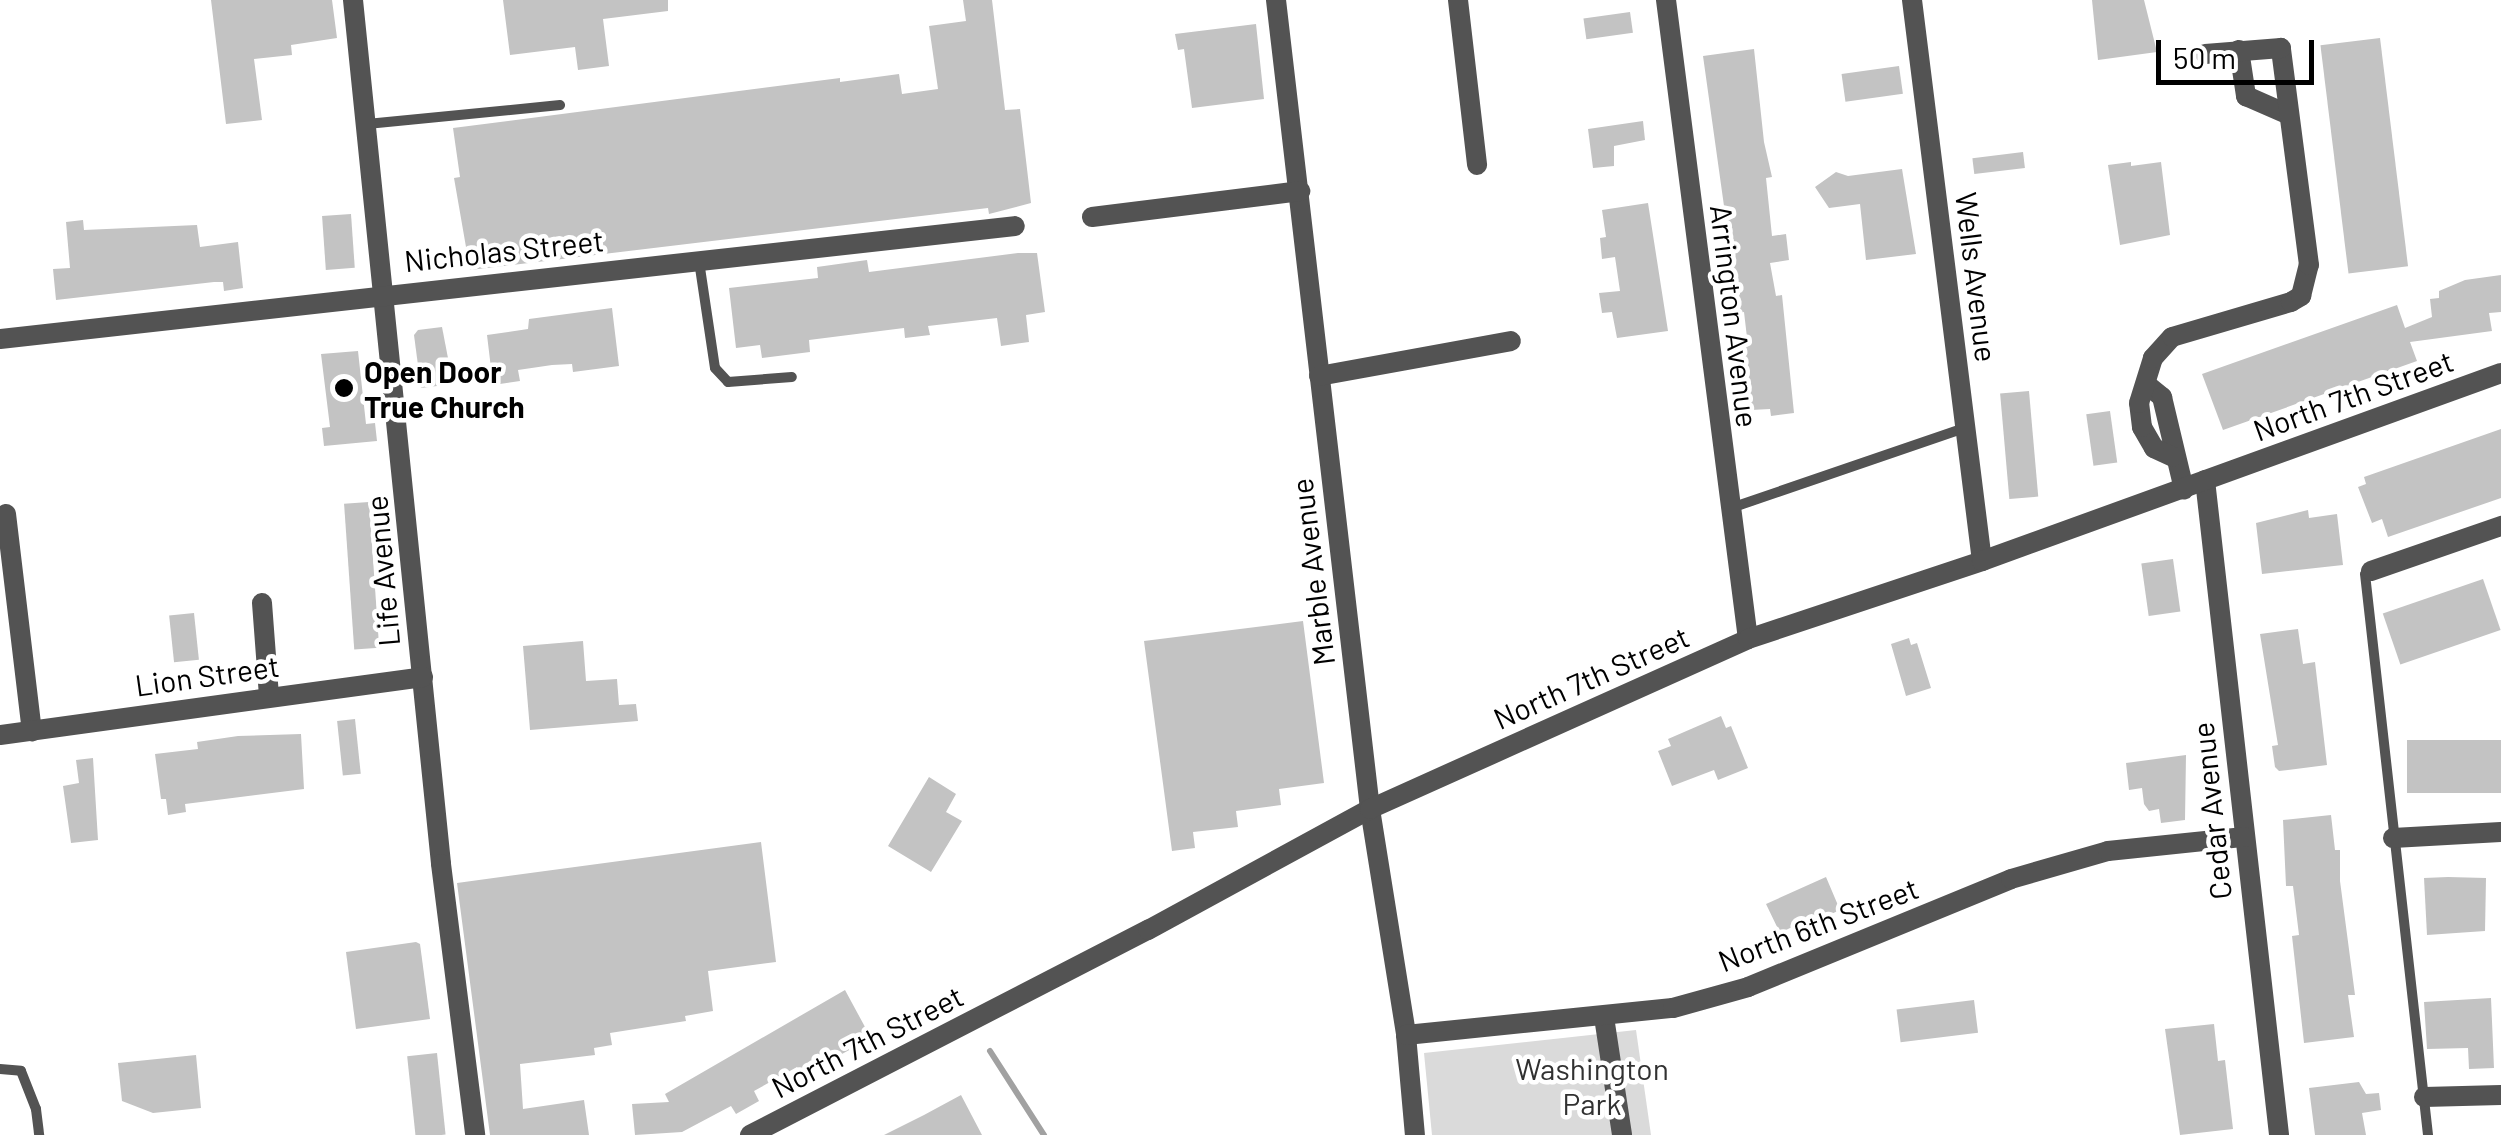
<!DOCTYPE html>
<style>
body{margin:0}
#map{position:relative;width:2501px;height:1135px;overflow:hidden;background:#fff;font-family:Barlow,sans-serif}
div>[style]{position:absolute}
.green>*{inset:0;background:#dadada}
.stream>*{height:6px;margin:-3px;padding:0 3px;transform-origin:3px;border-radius:3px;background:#a1a1a1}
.building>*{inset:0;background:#c3c3c3;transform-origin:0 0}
.service>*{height:10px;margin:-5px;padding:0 5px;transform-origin:5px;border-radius:5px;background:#535353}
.minor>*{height:20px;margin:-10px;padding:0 10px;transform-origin:10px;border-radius:10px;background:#535353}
.tertiary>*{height:20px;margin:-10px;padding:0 10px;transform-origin:10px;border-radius:10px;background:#535353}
.dots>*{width:28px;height:28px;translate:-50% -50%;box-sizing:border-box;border:5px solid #fff;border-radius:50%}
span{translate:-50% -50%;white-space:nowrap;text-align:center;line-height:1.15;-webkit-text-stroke:9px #fff;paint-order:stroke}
.street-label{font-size:30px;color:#000}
.poi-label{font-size:30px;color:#000;font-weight:700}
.left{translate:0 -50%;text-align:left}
.park-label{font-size:30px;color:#313131}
.scale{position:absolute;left:2156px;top:40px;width:158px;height:45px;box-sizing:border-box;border:5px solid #000;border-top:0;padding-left:12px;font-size:30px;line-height:35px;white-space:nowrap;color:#000;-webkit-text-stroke:8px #fff;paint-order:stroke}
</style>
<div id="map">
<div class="green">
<i style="clip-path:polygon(1636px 1030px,1651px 1135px,1432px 1135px,1424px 1053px)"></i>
</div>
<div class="stream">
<i style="left:990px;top:1051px;width:100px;rotate:57.3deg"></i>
</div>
<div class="building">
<i style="clip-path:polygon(211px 0,332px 0,337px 38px,291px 45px,292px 55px,254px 59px,262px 120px,226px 124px)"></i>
<i style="clip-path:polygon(503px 0,668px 0,668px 11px,603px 19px,609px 66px,578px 70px,575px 47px,510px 55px)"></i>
<i style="clip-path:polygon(963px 0,992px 0,1005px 110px,1020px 109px,1031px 203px,989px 214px,988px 208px,470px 270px,454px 178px,460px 177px,453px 128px,840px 78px,840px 82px,899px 74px,902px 94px,938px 89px,929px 26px,966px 21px)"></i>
<i style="clip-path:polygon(2092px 0,2144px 0,2157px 52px,2098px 60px)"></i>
<i style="left:1630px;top:12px;width:21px;height:47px;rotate:82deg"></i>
<i style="clip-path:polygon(1256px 24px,1264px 99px,1192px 108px,1184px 49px,1178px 50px,1175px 34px)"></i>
<i style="left:2380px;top:38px;width:230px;height:60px;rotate:83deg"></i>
<i style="clip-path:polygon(1754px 49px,1764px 142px,1772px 177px,1766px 178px,1772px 236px,1786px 234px,1789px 260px,1770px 263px,1776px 296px,1782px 295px,1794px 413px,1771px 416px,1770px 409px,1751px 410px,1750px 404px,1742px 347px,1748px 346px,1744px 312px,1739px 313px,1703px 56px)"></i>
<i style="left:1899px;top:66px;width:28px;height:58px;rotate:82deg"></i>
<i style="clip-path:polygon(1643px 121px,1645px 140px,1614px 146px,1614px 166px,1593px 168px,1588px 129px)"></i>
<i style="left:2023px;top:152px;width:16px;height:51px;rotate:83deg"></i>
<i style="clip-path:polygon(2131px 162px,2131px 166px,2161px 162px,2170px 235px,2120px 245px,2108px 165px)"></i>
<i style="clip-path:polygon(1902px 169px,1916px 254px,1866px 260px,1860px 204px,1829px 208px,1815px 187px,1836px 172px,1848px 176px)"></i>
<i style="clip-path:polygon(1648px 203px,1668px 331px,1617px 338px,1612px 312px,1602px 313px,1599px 293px,1620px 291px,1615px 257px,1602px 259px,1600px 238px,1606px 237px,1602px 210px)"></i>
<i style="left:351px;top:214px;width:54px;height:29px;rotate:86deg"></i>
<i style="clip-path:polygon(83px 220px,84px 230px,197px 225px,200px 247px,238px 242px,243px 288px,224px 291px,223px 282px,214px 282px,56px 300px,53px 269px,70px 268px,66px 222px)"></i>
<i style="clip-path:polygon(1018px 253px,1037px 253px,1045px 312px,1026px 315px,1029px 342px,1001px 346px,997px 318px,928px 326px,930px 335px,905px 338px,904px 328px,809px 340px,810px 352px,762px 358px,760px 345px,736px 348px,729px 288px,818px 278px,817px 267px,867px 260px,869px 272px)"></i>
<i style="clip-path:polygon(2501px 275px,2501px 312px,2489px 313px,2492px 331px,2410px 342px,2417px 361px,2223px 430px,2202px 374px,2397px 305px,2405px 328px,2432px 317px,2430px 299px,2439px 298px,2439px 291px,2465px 280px)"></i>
<i style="clip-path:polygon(612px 308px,619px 366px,573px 372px,572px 364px,552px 365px,518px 370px,520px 381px,493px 385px,487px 335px,528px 329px,529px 319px)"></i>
<i style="clip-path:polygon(442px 327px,453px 384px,421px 388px,414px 335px,418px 330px)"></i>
<i style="clip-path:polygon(358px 351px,366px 424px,375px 423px,377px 441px,324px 446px,322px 428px,330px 427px,321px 354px)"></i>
<i style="left:2029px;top:391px;width:106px;height:29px;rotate:85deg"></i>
<i style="left:2110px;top:411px;width:52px;height:24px;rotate:82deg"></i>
<i style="clip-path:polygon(2501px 429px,2501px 498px,2388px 537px,2382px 519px,2372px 523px,2358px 487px,2366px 484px,2364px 477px)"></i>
<i style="left:369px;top:502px;width:146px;height:25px;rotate:86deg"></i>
<i style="clip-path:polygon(2308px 510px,2309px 518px,2337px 514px,2343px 565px,2262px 574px,2256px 523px)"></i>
<i style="left:2173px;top:559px;width:53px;height:32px;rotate:82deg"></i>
<i style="left:2483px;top:579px;width:54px;height:106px;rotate:71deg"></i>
<i style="left:194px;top:613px;width:47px;height:25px;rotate:84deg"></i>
<i style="clip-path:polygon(1303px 621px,1324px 783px,1279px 789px,1281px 805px,1236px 811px,1238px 827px,1193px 832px,1195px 848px,1172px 851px,1144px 641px)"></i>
<i style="clip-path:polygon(2298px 629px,2303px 664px,2315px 662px,2327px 765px,2279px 771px,2275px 767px,2272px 746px,2278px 745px,2260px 634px)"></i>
<i style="clip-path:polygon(1909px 638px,1911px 645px,1917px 643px,1931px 688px,1906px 696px,1891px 644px)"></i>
<i style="clip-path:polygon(583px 641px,586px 681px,617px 679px,619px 705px,636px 704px,638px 721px,530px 730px,523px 646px)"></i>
<i style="clip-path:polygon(1721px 716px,1726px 728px,1731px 726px,1748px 768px,1718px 780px,1714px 770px,1672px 786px,1658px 751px,1671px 746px,1668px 739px)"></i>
<i style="left:355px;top:719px;width:55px;height:18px;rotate:84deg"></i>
<i style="clip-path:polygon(301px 734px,304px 789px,185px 804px,186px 812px,168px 815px,166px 799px,161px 799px,155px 754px,198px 749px,197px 742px,238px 736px)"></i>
<i style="left:2501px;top:740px;width:53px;height:94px;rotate:90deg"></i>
<i style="clip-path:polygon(2186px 755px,2185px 820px,2161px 823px,2159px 809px,2149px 811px,2144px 804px,2142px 788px,2129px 790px,2126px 763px)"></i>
<i style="clip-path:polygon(93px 758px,98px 840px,71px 843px,63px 786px,79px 783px,76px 760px)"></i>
<i style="clip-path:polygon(929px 777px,956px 794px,946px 812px,962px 821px,931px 872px,888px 846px)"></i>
<i style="clip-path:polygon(2331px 815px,2335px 850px,2340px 850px,2340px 881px,2355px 995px,2348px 995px,2354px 1037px,2304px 1043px,2292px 936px,2299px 935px,2293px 886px,2286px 886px,2283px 820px)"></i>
<i style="clip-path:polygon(761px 842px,776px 962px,708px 971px,713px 1011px,685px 1016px,686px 1021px,610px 1033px,612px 1045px,594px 1048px,595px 1055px,520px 1064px,523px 1109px,584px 1100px,589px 1135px,490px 1135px,457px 883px)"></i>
<i style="clip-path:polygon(1826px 877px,1840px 910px,1818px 920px,1816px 915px,1780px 933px,1766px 904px)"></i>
<i style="clip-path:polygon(2448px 877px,2486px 878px,2485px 931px,2427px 935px,2424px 878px)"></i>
<i style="clip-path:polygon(416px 942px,420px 944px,430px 1019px,356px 1029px,346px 952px)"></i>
<i style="clip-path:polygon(845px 990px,871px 1038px,802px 1076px,797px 1067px,754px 1091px,759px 1101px,736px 1114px,731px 1106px,682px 1132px,635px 1135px,632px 1104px,669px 1102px,665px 1094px)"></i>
<i style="clip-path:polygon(2491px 998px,2494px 1068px,2469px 1069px,2468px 1048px,2427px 1049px,2424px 1002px)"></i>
<i style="left:1974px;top:1000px;width:33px;height:78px;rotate:83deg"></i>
<i style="clip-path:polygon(2214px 1024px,2218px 1061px,2225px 1060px,2233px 1129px,2180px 1135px,2165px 1029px)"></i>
<i style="left:437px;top:1053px;width:82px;height:30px;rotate:84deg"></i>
<i style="clip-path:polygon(196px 1055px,201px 1108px,153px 1113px,122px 1101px,118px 1063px)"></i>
<i style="clip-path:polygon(2359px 1082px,2366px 1094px,2379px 1093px,2381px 1110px,2362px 1113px,2366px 1135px,2315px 1135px,2309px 1088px)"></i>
<i style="clip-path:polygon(961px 1095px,982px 1135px,884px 1135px,924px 1115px)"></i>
</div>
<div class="service">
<i style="left:367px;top:124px;width:194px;rotate:-5.6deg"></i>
<i style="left:699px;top:261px;width:108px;rotate:81.5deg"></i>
<i style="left:715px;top:368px;width:19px;rotate:47deg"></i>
<i style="left:728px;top:382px;width:64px;rotate:-4.5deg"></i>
<i style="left:1731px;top:508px;width:246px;rotate:-18.9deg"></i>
<i style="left:2369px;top:572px;width:4px;rotate:153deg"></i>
<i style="left:2365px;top:574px;width:565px;rotate:83.59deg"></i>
<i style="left:0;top:1069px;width:21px;rotate:5deg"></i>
<i style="left:21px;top:1071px;width:41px;rotate:68.5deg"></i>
<i style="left:36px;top:1109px;width:26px;rotate:83deg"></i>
</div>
<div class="minor">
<i style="left:353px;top:0;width:868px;rotate:84.18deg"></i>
<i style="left:441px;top:864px;width:273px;rotate:82.8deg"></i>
<i style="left:1276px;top:0;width:814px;rotate:83.37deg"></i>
<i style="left:1370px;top:809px;width:229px;rotate:80.9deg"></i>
<i style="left:1406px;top:1035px;width:100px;rotate:84.9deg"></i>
<i style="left:1458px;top:0;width:166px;rotate:83.4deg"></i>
<i style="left:1666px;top:0;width:644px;rotate:82.69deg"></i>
<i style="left:1912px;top:0;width:565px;rotate:82.89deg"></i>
<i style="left:2239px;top:50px;width:47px;rotate:81.3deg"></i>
<i style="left:2246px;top:96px;width:47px;rotate:23.8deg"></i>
<i style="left:1092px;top:217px;width:210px;rotate:-7.1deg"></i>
<i style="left:0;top:339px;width:1021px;rotate:-6.35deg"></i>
<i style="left:1319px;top:376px;width:195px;rotate:-10.3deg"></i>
<i style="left:2146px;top:384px;width:21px;rotate:39deg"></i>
<i style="left:2162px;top:397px;width:95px;rotate:76.6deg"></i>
<i style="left:2173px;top:457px;width:21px;rotate:-155deg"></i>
<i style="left:2154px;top:448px;width:24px;rotate:-120deg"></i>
<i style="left:2142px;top:427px;width:24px;rotate:-97deg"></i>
<i style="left:2139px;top:403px;width:47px;rotate:-72.7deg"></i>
<i style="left:2153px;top:358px;width:28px;rotate:-48deg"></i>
<i style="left:2172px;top:337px;width:124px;rotate:-16.4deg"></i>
<i style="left:2291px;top:302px;width:12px;rotate:-31deg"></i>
<i style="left:2301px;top:296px;width:32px;rotate:-76deg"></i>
<i style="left:2309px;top:265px;width:219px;rotate:-97.4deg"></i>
<i style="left:2281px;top:48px;width:76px;rotate:175.5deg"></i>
<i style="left:2205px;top:480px;width:659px;rotate:83.55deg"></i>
<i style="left:6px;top:514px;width:219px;rotate:83.2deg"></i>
<i style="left:2371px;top:571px;width:138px;rotate:-19.1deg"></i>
<i style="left:262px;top:603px;width:93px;rotate:85.7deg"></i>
<i style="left:0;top:735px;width:427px;rotate:-7.8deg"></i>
<i style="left:2393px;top:838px;width:108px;rotate:-3.2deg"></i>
<i style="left:1604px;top:1017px;width:119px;rotate:81.3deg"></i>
<i style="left:1406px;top:1035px;width:268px;rotate:-5.8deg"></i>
<i style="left:1673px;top:1008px;width:78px;rotate:-15.6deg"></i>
<i style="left:1748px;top:987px;width:284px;rotate:-22.3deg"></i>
<i style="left:2011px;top:879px;width:101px;rotate:-16.1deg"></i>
<i style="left:2108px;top:851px;width:137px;rotate:-5.9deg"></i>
<i style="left:2424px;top:1097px;width:77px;rotate:-1.5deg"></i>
</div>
<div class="tertiary">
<i style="left:750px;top:1135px;width:448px;rotate:-27.3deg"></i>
<i style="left:1148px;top:930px;width:253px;rotate:-28.6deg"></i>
<i style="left:1370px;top:809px;width:414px;rotate:-24.2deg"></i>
<i style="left:1748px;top:639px;width:247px;rotate:-18.4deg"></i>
<i style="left:1982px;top:561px;width:552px;rotate:-19.91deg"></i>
</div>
<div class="dots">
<i style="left:344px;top:388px;background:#000"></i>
</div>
<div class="street-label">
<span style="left:504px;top:250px;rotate:-6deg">Nicholas Street</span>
<span style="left:1977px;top:277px;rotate:83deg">Wells Avenue</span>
<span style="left:1735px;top:316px;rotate:83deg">Arrington Avenue</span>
<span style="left:2353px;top:395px;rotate:-20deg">North 7th Street</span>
<span style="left:382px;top:571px;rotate:-95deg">Life Avenue</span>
<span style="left:1312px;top:572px;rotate:-97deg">Marble Avenue</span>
<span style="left:207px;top:675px;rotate:-8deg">Lion Street</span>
<span style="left:1591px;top:677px;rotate:-24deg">North 7th Street</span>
<span style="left:2211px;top:811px;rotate:-96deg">Cedar Avenue</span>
<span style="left:1818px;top:924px;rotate:-21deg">North 6th Street</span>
<span style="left:867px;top:1041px;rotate:-27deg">North 7th Street</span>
</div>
<div class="poi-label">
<span class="left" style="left:364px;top:388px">Open Door<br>True Church</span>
</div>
<div class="park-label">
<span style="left:1592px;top:1085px">Washington<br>Park</span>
</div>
<div class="scale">50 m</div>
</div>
